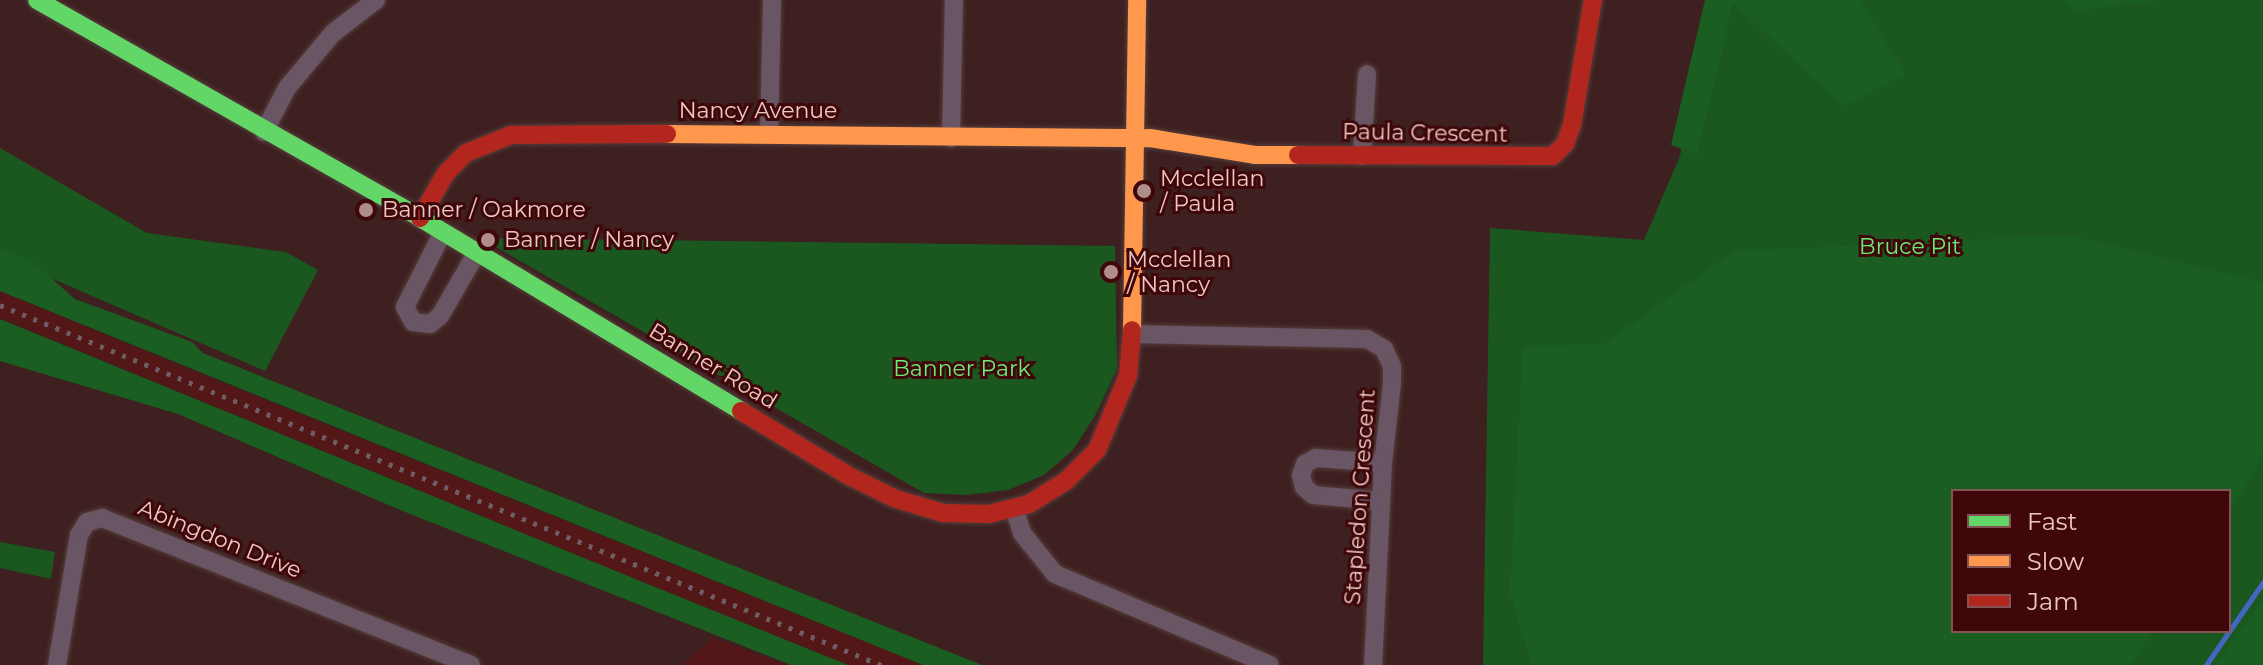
<!DOCTYPE html>
<style>
body{margin:0}
#map{position:relative;width:2263px;height:665px;overflow:hidden;background:#3d201f;font-family:Montserrat,sans-serif}
div>[style]{position:absolute}
.built>*{inset:0;background:#531717}
.green>*{inset:0;background:#1a5820}
.forest>*{inset:0;background:#1a5e21}
.stream>*{height:5px;margin:-2.5px;padding:0 2.5px;transform-origin:2.5px;border-radius:2.5px;background:#4366c3}
.roads{filter:drop-shadow(0 0 2px #563d3c) drop-shadow(0 0 2px #563d3c)}
.street>*{height:18px;margin:-9px;padding:0 9px;transform-origin:9px;border-radius:9px;background:#695563}
.fast>*{height:18px;margin:-9px;padding:0 9px;transform-origin:9px;border-radius:9px;background:#63d668}
.slow>*{height:18px;margin:-9px;padding:0 9px;transform-origin:9px;border-radius:9px;background:#ff974d}
.jam>*{height:18px;margin:-9px;padding:0 9px;transform-origin:9px;border-radius:9px;background:#b3261e}
.rail>*{height:5px;margin-top:-2.5px;transform-origin:0;background:repeating-linear-gradient(90deg,#6f5d66 0 4px,transparent 0 12px)}
.dots>*{width:22px;height:22px;translate:-50% -50%;box-sizing:border-box;border:4px solid #3f0709;border-radius:50%}
span{translate:-50% -50%;white-space:nowrap;text-align:center;line-height:1.15;-webkit-text-stroke:6px #3f0709;paint-order:stroke}
.street-label{font-size:22px;color:#ecc8c4}
.poi-label{font-size:22px;color:#ecc8c4}
.left{translate:0 -50%;text-align:left}
.park-label{font-size:22px;color:#6deb77}
.legend{position:absolute;left:1951px;top:489px;width:280px;height:144px;box-sizing:border-box;background:#3f0709;border:2px solid #845454;margin:0;padding:10px 14px;list-style:none;font-size:24px;color:#ecc8c4}
.legend li{display:flex;align-items:center;gap:16px;height:40px}
.legend b{width:40px;border:2px solid #845454}
</style>
<div id="map">
<div class="built">
<i style="clip-path:polygon(0 291px,200px 374px,923px 665px,849px 665px,628px 576px,0 318px)"></i>
<i style="clip-path:polygon(713px 638px,787px 665px,682px 665px)"></i>
</div>
<div class="green">
<i style="clip-path:polygon(evenodd,1706px 0,2263px 0,2263px 665px,1483px 665px,1490px 228px,1644px 240px,1680px 156px,1706px 0,1953px 491px,2229px 491px,2229px 631px,1953px 631px,1953px 491px)"></i>
<i style="clip-path:polygon(0 148px,147px 233px,286px 252px,318px 270px,265px 371px,0 256px)"></i>
<i style="clip-path:polygon(480px 238px,1115px 246px,1117px 369px,1096px 414px,1073px 450px,1044px 475px,1008px 490px,967px 495px,924px 493px)"></i>
<i style="clip-path:polygon(0 542px,55px 552px,51px 579px,0 568px)"></i>
</div>
<div class="forest">
<i style="clip-path:polygon(1705px 0,1860px 0,1906px 74px,1843px 106px,1733px 3px,1697px 155px,1671px 145px)"></i>
<i style="clip-path:polygon(2063px 0,2162px 0,2075px 11px)"></i>
<i style="clip-path:polygon(2068px 235px,2263px 282px,2263px 449px,2254px 473px,2229px 512px,2229px 491px,1953px 491px,1953px 631px,2153px 631px,2131px 665px,1532px 665px,1510px 594px,1523px 346px,1604px 344px,1734px 251px)"></i>
<i style="clip-path:polygon(0 249px,32px 261px,75px 299px,192px 342px,203px 353px,982px 665px,923px 665px,0 291px)"></i>
<i style="clip-path:polygon(0 319px,628px 576px,848px 665px,791px 665px,400px 510px,178px 414px,0 361px)"></i>
<i style="clip-path:polygon(2263px 600px,2263px 665px,2215px 665px)"></i>
</div>
<div class="stream">
<i style="left:2206px;top:665px;width:101px;rotate:-55.5deg"></i>
</div>
<div class="roads">
<div class="street">
<i style="left:264px;top:132px;width:50px;rotate:-62.4deg"></i>
<i style="left:287px;top:88px;width:72px;rotate:-50.1deg"></i>
<i style="left:333px;top:33px;width:54px;rotate:-37.5deg"></i>
<i style="left:769px;top:133px;width:133px;rotate:-88.7deg"></i>
<i style="left:951px;top:138px;width:138px;rotate:-88.8deg"></i>
<i style="left:1362px;top:156px;width:82px;rotate:-86.5deg"></i>
<i style="left:443px;top:232px;width:84px;rotate:116.9deg"></i>
<i style="left:405px;top:307px;width:17px;rotate:62deg"></i>
<i style="left:413px;top:322px;width:17px;rotate:7deg"></i>
<i style="left:430px;top:324px;width:13px;rotate:-39deg"></i>
<i style="left:440px;top:316px;width:74px;rotate:-60deg"></i>
<i style="left:1132px;top:334px;width:235px;rotate:1.2deg"></i>
<i style="left:1367px;top:339px;width:20px;rotate:30deg"></i>
<i style="left:1384px;top:349px;width:19px;rotate:65deg"></i>
<i style="left:1392px;top:366px;width:17px;rotate:90deg"></i>
<i style="left:1392px;top:383px;width:81px;rotate:96.4deg"></i>
<i style="left:1383px;top:463px;width:202px;rotate:92.8deg"></i>
<i style="left:1381px;top:501px;width:68px;rotate:-175deg"></i>
<i style="left:1313px;top:495px;width:12px;rotate:-138deg"></i>
<i style="left:1304px;top:487px;width:12px;rotate:-104deg"></i>
<i style="left:1301px;top:475px;width:12px;rotate:-70deg"></i>
<i style="left:1305px;top:464px;width:13px;rotate:-29deg"></i>
<i style="left:1316px;top:458px;width:67px;rotate:4.3deg"></i>
<i style="left:1014px;top:508px;width:26px;rotate:72deg"></i>
<i style="left:1022px;top:533px;width:53px;rotate:51.2deg"></i>
<i style="left:1055px;top:574px;width:233px;rotate:22.9deg"></i>
<i style="left:57px;top:665px;width:132px;rotate:-80.4deg"></i>
<i style="left:79px;top:535px;width:15px;rotate:-58deg"></i>
<i style="left:87px;top:522px;width:16px;rotate:-15deg"></i>
<i style="left:102px;top:518px;width:397px;rotate:21.7deg"></i>
</div>
<div class="fast">
<i style="left:37px;top:0;width:441px;rotate:29.6deg"></i>
<i style="left:420px;top:218px;width:375px;rotate:31deg"></i>
</div>
<div class="slow">
<i style="left:667px;top:134px;width:483px;rotate:0.5deg"></i>
<i style="left:1150px;top:138px;width:106px;rotate:9.2deg"></i>
<i style="left:1255px;top:155px;width:43px"></i>
<i style="left:1132px;top:330px;width:330px;rotate:-89.1deg"></i>
</div>
<div class="jam">
<i style="left:1298px;top:155px;width:255px;rotate:0.2deg"></i>
<i style="left:1553px;top:156px;width:17px;rotate:-45deg"></i>
<i style="left:1565px;top:144px;width:20px;rotate:-70deg"></i>
<i style="left:1572px;top:125px;width:127px;rotate:-80.5deg"></i>
<i style="left:420px;top:218px;width:52px;rotate:-60deg"></i>
<i style="left:446px;top:173px;width:28px;rotate:-45deg"></i>
<i style="left:466px;top:153px;width:48px;rotate:-21.8deg"></i>
<i style="left:511px;top:135px;width:156px;rotate:-0.4deg"></i>
<i style="left:741px;top:411px;width:128px;rotate:31deg"></i>
<i style="left:851px;top:477px;width:50px;rotate:26.1deg"></i>
<i style="left:896px;top:499px;width:49px;rotate:16.6deg"></i>
<i style="left:943px;top:513px;width:46px;rotate:1.2deg"></i>
<i style="left:989px;top:514px;width:41px;rotate:-14deg"></i>
<i style="left:1029px;top:504px;width:44px;rotate:-31.9deg"></i>
<i style="left:1066px;top:481px;width:44px;rotate:-45deg"></i>
<i style="left:1097px;top:450px;width:80px;rotate:-67.3deg"></i>
<i style="left:1128px;top:376px;width:46px;rotate:-85deg"></i>
</div>
</div>
<div class="rail">
<i style="left:0;top:305px;width:952px;rotate:22.23deg"></i>
</div>
<div class="dots">
<i style="left:1144px;top:191px;background:#af8d8a"></i>
<i style="left:366px;top:210px;background:#af8d8a"></i>
<i style="left:488px;top:240px;background:#af8d8a"></i>
<i style="left:1111px;top:272px;background:#af8d8a"></i>
</div>
<div class="street-label">
<span style="left:758px;top:111px">Nancy Avenue</span>
<span style="left:1425px;top:133px;rotate:1deg">Paula Crescent</span>
<span style="left:713px;top:366px;rotate:31deg">Banner Road</span>
<span style="left:1360px;top:497px;rotate:-86deg">Stapledon Crescent</span>
<span style="left:220px;top:539px;rotate:22deg">Abingdon Drive</span>
</div>
<div class="poi-label">
<span class="left" style="left:1160px;top:191px">Mcclellan<br>/ Paula</span>
<span class="left" style="left:382px;top:210px">Banner / Oakmore</span>
<span class="left" style="left:504px;top:240px">Banner / Nancy</span>
<span class="left" style="left:1127px;top:272px">Mcclellan<br>/ Nancy</span>
</div>
<div class="park-label">
<span style="left:1910px;top:247px">Bruce Pit</span>
<span style="left:962px;top:369px">Banner Park</span>
</div>
<ul class="legend">
<li><b style="height:10px;background:#63d668"></b>Fast</li>
<li><b style="height:10px;background:#ff974d"></b>Slow</li>
<li><b style="height:10px;background:#b3261e"></b>Jam</li>
</ul>
</div>
